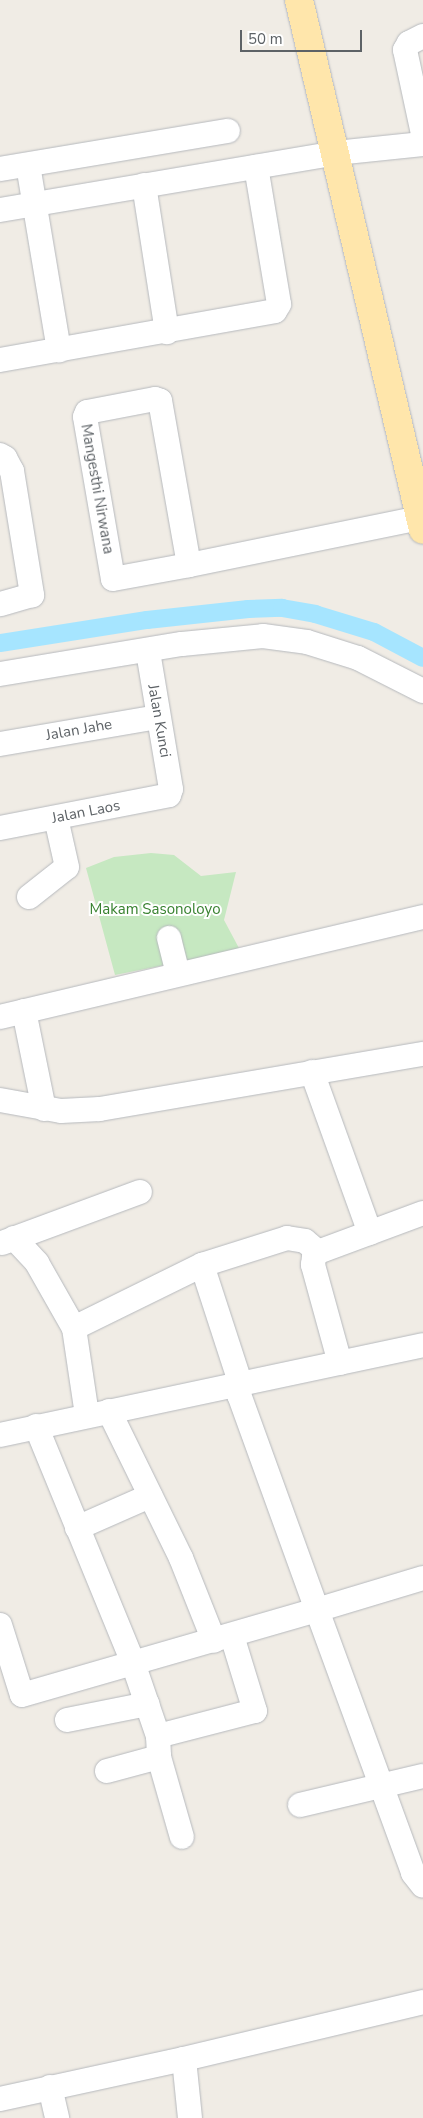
<!DOCTYPE html>
<style>
body{margin:0}
#map{position:relative;width:423px;height:2118px;overflow:hidden;background:#f0ece5;font-family:"Nunito Sans",sans-serif}
div>[style]{position:absolute}
.green>*{inset:0;background:#c6e8c1}
.canal>*{height:18px;margin:-9px;padding:0 9px;transform-origin:9px;border-radius:9px;background:#a6e5ff}
.roads{filter:drop-shadow(0 0 1px #b6b9bd) drop-shadow(0 0 1px #b6b9bd)}
.minor>*{height:24px;margin:-12px;padding:0 12px;transform-origin:12px;border-radius:12px;background:#fff}
.major>*{height:28px;margin:-14px;padding:0 14px;transform-origin:14px;border-radius:14px;background:#ffe6ab}
span{translate:-50% -50%;white-space:nowrap;text-align:center;line-height:1.15;-webkit-text-stroke:4px #fff;paint-order:stroke}
.street-label{font-size:15px;color:#5d6266}
.park-label{font-size:15px;color:#388230}
.scale{position:absolute;left:240px;top:30px;width:122px;height:22px;box-sizing:border-box;border:2px solid #5d6266;border-top:0;padding-left:6px;font-size:15px;line-height:18px;white-space:nowrap;color:#5d6266;-webkit-text-stroke:4px #fff;paint-order:stroke}
</style>
<div id="map">
<div class="green">
<i style="clip-path:polygon(151px 853px,174px 855px,201px 876px,236px 872px,224px 920px,240px 950px,115px 975px,86px 868px,114px 857px)"></i>
</div>
<div class="canal">
<i style="left:0;top:643px;width:149px;rotate:-8.9deg"></i>
<i style="left:147px;top:620px;width:102px;rotate:-6.2deg"></i>
<i style="left:248px;top:609px;width:34px;rotate:-2deg"></i>
<i style="left:282px;top:608px;width:34px;rotate:10deg"></i>
<i style="left:315px;top:614px;width:62px;rotate:17deg"></i>
<i style="left:374px;top:632px;width:55px;rotate:28deg"></i>
</div>
<div class="roads">
<div class="minor">
<i style="left:423px;top:36px;width:16px;rotate:153deg"></i>
<i style="left:409px;top:43px;width:8px;rotate:120deg"></i>
<i style="left:405px;top:50px;width:86px;rotate:77.9deg"></i>
<i style="left:28px;top:165px;width:188px;rotate:80.5deg"></i>
<i style="left:0;top:169px;width:231px;rotate:-9.5deg"></i>
<i style="left:144px;top:185px;width:149px;rotate:81.1deg"></i>
<i style="left:0;top:210px;width:341px;rotate:-9.6deg"></i>
<i style="left:336px;top:153px;width:87px;rotate:-5.9deg"></i>
<i style="left:0;top:360px;width:279px;rotate:-10.1deg"></i>
<i style="left:275px;top:311px;width:8px;rotate:-60deg"></i>
<i style="left:279px;top:304px;width:139px;rotate:-99.5deg"></i>
<i style="left:0;top:455px;width:6px;rotate:31deg"></i>
<i style="left:5px;top:458px;width:15px;rotate:62deg"></i>
<i style="left:12px;top:471px;width:126px;rotate:80.8deg"></i>
<i style="left:32px;top:595px;width:33px;rotate:164deg"></i>
<i style="left:189px;top:565px;width:167px;rotate:-100deg"></i>
<i style="left:160px;top:401px;width:5px;rotate:-158deg"></i>
<i style="left:155px;top:399px;width:69px;rotate:169.2deg"></i>
<i style="left:87px;top:412px;width:5px;rotate:112deg"></i>
<i style="left:85px;top:417px;width:164px;rotate:80.2deg"></i>
<i style="left:113px;top:579px;width:77px;rotate:-10.4deg"></i>
<i style="left:189px;top:565px;width:236px;rotate:-11.5deg"></i>
<i style="left:0;top:674px;width:184px;rotate:-9.4deg"></i>
<i style="left:182px;top:644px;width:81px;rotate:-5.6deg"></i>
<i style="left:263px;top:636px;width:44px;rotate:7.8deg"></i>
<i style="left:307px;top:642px;width:53px;rotate:17.4deg"></i>
<i style="left:358px;top:658px;width:73px;rotate:26.9deg"></i>
<i style="left:0;top:744px;width:160px;rotate:-9.7deg"></i>
<i style="left:0;top:828px;width:172px;rotate:-11deg"></i>
<i style="left:169px;top:795px;width:6px;rotate:-72deg"></i>
<i style="left:171px;top:789px;width:140px;rotate:-99.5deg"></i>
<i style="left:29px;top:897px;width:48px;rotate:-38.3deg"></i>
<i style="left:67px;top:867px;width:50px;rotate:-102.7deg"></i>
<i style="left:169px;top:938px;width:37px;rotate:76deg"></i>
<i style="left:24px;top:1011px;width:100px;rotate:78.5deg"></i>
<i style="left:0;top:1017px;width:435px;rotate:-13.3deg"></i>
<i style="left:312px;top:1072px;width:171px;rotate:70.2deg"></i>
<i style="left:0;top:1100px;width:62px;rotate:10.2deg"></i>
<i style="left:61px;top:1111px;width:39px;rotate:-3deg"></i>
<i style="left:100px;top:1109px;width:328px;rotate:-9.7deg"></i>
<i style="left:14px;top:1238px;width:34px;rotate:47deg"></i>
<i style="left:37px;top:1263px;width:75px;rotate:60.4deg"></i>
<i style="left:74px;top:1328px;width:88px;rotate:81.5deg"></i>
<i style="left:2px;top:1243px;width:147px;rotate:-20.3deg"></i>
<i style="left:74px;top:1328px;width:143px;rotate:-26.2deg"></i>
<i style="left:202px;top:1265px;width:89px;rotate:-17.6deg"></i>
<i style="left:287px;top:1238px;width:18px;rotate:9deg"></i>
<i style="left:305px;top:1241px;width:17px;rotate:40deg"></i>
<i style="left:340px;top:1363px;width:102px;rotate:-105.4deg"></i>
<i style="left:313px;top:1265px;width:8px;rotate:-83deg"></i>
<i style="left:314px;top:1257px;width:6px;rotate:-51deg"></i>
<i style="left:318px;top:1252px;width:112px;rotate:-20.4deg"></i>
<i style="left:109px;top:1411px;width:164px;rotate:63.9deg"></i>
<i style="left:181px;top:1558px;width:89px;rotate:68.3deg"></i>
<i style="left:36px;top:1426px;width:256px;rotate:67.7deg"></i>
<i style="left:133px;top:1663px;width:77px;rotate:71.1deg"></i>
<i style="left:158px;top:1736px;width:21px;rotate:87deg"></i>
<i style="left:159px;top:1757px;width:83px;rotate:74deg"></i>
<i style="left:0;top:1435px;width:432px;rotate:-12deg"></i>
<i style="left:77px;top:1528px;width:80px;rotate:-23.7deg"></i>
<i style="left:423px;top:1578px;width:111px;rotate:163.2deg"></i>
<i style="left:317px;top:1610px;width:280px;rotate:69.9deg"></i>
<i style="left:413px;top:1873px;width:16px;rotate:52deg"></i>
<i style="left:0;top:1625px;width:73px;rotate:72.6deg"></i>
<i style="left:22px;top:1695px;width:307px;rotate:-16.1deg"></i>
<i style="left:317px;top:1610px;width:229px;rotate:-109.9deg"></i>
<i style="left:239px;top:1395px;width:13px;rotate:-86deg"></i>
<i style="left:240px;top:1382px;width:123px;rotate:-108deg"></i>
<i style="left:67px;top:1720px;width:82px;rotate:-11.3deg"></i>
<i style="left:158px;top:1736px;width:100px;rotate:-14.5deg"></i>
<i style="left:255px;top:1711px;width:78px;rotate:-107deg"></i>
<i style="left:107px;top:1771px;width:54px;rotate:-15.1deg"></i>
<i style="left:300px;top:1805px;width:126px;rotate:-13.3deg"></i>
<i style="left:184px;top:2059px;width:246px;rotate:-13.4deg"></i>
<i style="left:50px;top:2087px;width:32px;rotate:77deg"></i>
<i style="left:0;top:2099px;width:188px;rotate:-12.3deg"></i>
<i style="left:184px;top:2059px;width:59px;rotate:84.2deg"></i>
</div>
<div class="major">
<i style="left:299px;top:0;width:544px;rotate:76.83deg"></i>
</div>
</div>
<div class="street-label">
<span style="left:97px;top:489px;rotate:80deg">Mangesthi Nirwana</span>
<span style="left:159px;top:721px;rotate:80deg">Jalan Kunci</span>
<span style="left:79px;top:730px;rotate:-10deg">Jalan Jahe</span>
<span style="left:86px;top:812px;rotate:-11deg">Jalan Laos</span>
</div>
<div class="park-label">
<span style="left:155px;top:910px">Makam Sasonoloyo</span>
</div>
<div class="scale">50 m</div>
</div>
